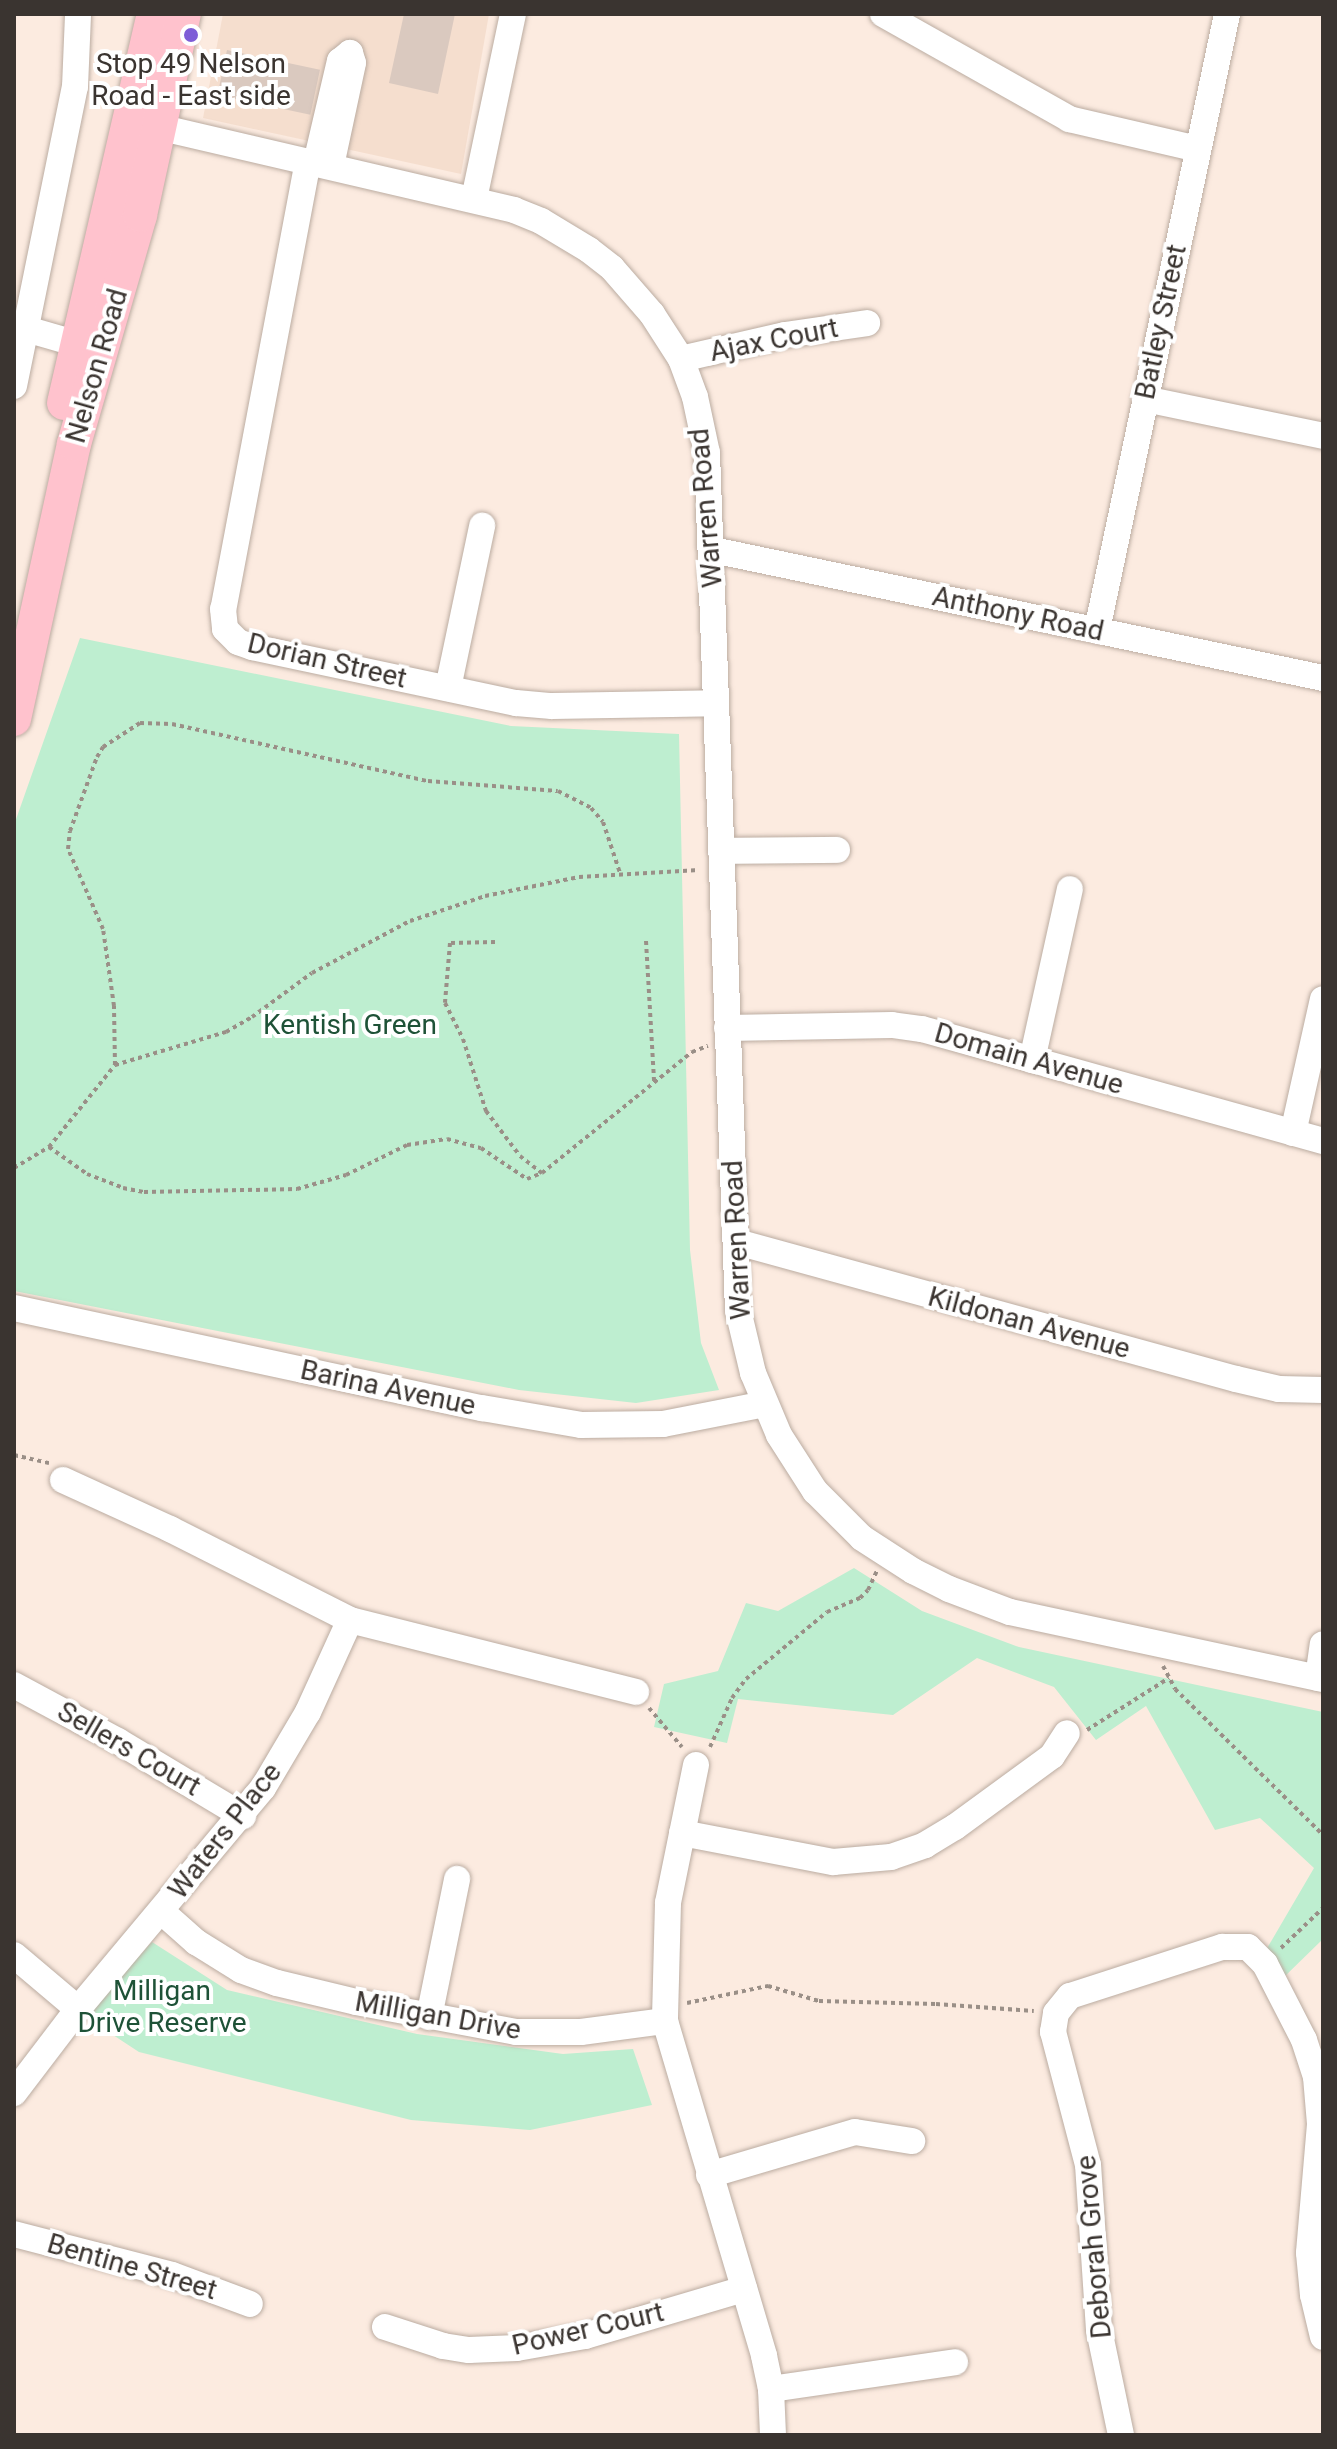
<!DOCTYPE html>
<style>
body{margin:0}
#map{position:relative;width:1337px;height:2449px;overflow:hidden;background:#fcebe0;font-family:Roboto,sans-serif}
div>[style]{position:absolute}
.built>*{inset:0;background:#f5dece}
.green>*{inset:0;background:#beeed0}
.building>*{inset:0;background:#dac9bf;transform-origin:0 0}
.path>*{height:4px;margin-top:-2px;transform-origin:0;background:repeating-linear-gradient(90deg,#9a8f87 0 4px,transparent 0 8px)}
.roads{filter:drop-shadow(0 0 2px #bbaca1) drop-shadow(0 0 2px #bbaca1)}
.minor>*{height:26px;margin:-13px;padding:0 13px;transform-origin:13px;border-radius:13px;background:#fff}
.major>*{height:34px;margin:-17px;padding:0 17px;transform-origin:17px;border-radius:17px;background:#ffc2cd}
.dots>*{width:22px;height:22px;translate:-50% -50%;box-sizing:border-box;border:4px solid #fff;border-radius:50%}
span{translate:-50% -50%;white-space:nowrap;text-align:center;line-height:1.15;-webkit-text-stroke:8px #fff;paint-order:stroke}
.poi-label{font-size:28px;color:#3a3430}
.street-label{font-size:28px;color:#3a3430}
.park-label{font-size:28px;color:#1e5237}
.frame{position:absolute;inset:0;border:16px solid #3a3430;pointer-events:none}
</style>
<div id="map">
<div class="built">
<i style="clip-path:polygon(223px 14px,489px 14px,461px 174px,203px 118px)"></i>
</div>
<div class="green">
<i style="clip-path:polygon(80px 638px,511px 726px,679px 734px,690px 1250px,701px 1343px,719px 1390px,636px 1403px,519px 1390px,14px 1291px,14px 825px)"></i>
<i style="clip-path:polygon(854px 1568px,922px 1611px,1019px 1647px,1323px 1712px,1323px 1939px,1282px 1979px,1266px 1950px,1314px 1868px,1260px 1818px,1215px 1830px,1146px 1706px,1096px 1740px,1054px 1687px,977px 1658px,893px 1715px,738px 1699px,727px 1743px,654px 1727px,664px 1684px,718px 1671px,746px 1603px,778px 1611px)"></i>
<i style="clip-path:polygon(152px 1942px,227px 1990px,417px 2034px,563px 2054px,633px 2049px,652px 2105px,530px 2130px,411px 2120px,139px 2052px,84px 2016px)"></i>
</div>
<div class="building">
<i style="clip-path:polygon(404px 14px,455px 14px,438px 94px,389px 83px)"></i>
<i style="left:227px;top:50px;width:95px;height:46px;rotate:12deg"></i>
</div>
<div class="path">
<i style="left:646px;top:941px;width:140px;rotate:86.7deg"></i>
<i style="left:495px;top:942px;width:45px;rotate:178.7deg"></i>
<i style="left:450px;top:943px;width:60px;rotate:94.8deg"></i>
<i style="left:445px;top:1003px;width:40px;rotate:63.4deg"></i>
<i style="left:463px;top:1039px;width:76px;rotate:72.3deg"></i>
<i style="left:486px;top:1111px;width:56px;rotate:52.9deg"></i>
<i style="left:520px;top:1156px;width:28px;rotate:38deg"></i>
<i style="left:115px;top:1065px;width:59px;rotate:-91deg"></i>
<i style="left:114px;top:1006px;width:78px;rotate:-98.1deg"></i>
<i style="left:103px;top:929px;width:87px;rotate:-113.6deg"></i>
<i style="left:68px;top:849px;width:18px;rotate:-84deg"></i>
<i style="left:70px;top:831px;width:79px;rotate:-70deg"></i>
<i style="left:97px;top:757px;width:12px;rotate:-59deg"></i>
<i style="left:103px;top:747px;width:44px;rotate:-33deg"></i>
<i style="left:140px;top:723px;width:32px;rotate:2deg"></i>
<i style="left:172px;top:724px;width:262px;rotate:12.6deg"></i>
<i style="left:428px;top:781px;width:130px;rotate:4.4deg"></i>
<i style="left:558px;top:791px;width:37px;rotate:27deg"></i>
<i style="left:591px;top:808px;width:18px;rotate:49deg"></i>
<i style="left:603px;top:822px;width:54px;rotate:71.6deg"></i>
<i style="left:49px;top:1147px;width:47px;rotate:35.4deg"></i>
<i style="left:87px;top:1174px;width:39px;rotate:21deg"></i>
<i style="left:123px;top:1188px;width:21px;rotate:11deg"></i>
<i style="left:144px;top:1192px;width:153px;rotate:-1.1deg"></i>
<i style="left:297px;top:1189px;width:51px;rotate:-15.9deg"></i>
<i style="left:346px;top:1175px;width:68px;rotate:-26.2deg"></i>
<i style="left:407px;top:1145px;width:40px;rotate:-8.5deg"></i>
<i style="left:447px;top:1139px;width:35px;rotate:15deg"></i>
<i style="left:481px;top:1148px;width:55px;rotate:34deg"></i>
<i style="left:527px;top:1179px;width:16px;rotate:-22deg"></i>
<i style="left:542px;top:1173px;width:193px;rotate:-38.9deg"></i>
<i style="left:692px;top:1052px;width:17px;rotate:-21deg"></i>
<i style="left:14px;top:1168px;width:41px;rotate:-31deg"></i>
<i style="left:49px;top:1147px;width:105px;rotate:-51.2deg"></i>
<i style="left:115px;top:1065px;width:116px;rotate:-16.6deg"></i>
<i style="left:226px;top:1032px;width:30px;rotate:-30deg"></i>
<i style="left:252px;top:1017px;width:74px;rotate:-36.3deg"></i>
<i style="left:312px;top:973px;width:111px;rotate:-28deg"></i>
<i style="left:410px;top:921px;width:79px;rotate:-18.4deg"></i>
<i style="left:485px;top:896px;width:96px;rotate:-11.4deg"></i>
<i style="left:579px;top:877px;width:120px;rotate:-3.3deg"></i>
<i style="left:14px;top:1455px;width:36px;rotate:13deg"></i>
<i style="left:1163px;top:1666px;width:26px;rotate:62deg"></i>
<i style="left:1175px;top:1689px;width:208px;rotate:44.6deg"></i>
<i style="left:649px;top:1708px;width:51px;rotate:49.8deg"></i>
<i style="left:1087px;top:1730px;width:97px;rotate:-32.4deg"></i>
<i style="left:710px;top:1747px;width:54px;rotate:-65.8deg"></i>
<i style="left:732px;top:1698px;width:24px;rotate:-54deg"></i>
<i style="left:746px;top:1679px;width:105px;rotate:-39.6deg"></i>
<i style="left:827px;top:1612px;width:36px;rotate:-23deg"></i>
<i style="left:860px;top:1598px;width:11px;rotate:-45deg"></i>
<i style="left:868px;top:1590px;width:21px;rotate:-65deg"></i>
<i style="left:1281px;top:1948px;width:58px;rotate:-43.6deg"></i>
<i style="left:687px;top:2003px;width:83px;rotate:-11.9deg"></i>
<i style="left:768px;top:1986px;width:53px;rotate:16.4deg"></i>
<i style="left:819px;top:2001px;width:117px;rotate:1.5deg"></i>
<i style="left:936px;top:2004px;width:98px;rotate:4.1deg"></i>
</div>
<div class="roads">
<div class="minor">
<i style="left:883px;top:14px;width:214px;rotate:29.4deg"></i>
<i style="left:1069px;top:119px;width:132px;rotate:13.1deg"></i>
<i style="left:141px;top:123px;width:383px;rotate:13.1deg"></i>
<i style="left:514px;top:210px;width:29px;rotate:22deg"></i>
<i style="left:541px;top:221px;width:56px;rotate:31.1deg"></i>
<i style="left:589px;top:250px;width:29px;rotate:38deg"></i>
<i style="left:612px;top:268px;width:61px;rotate:49deg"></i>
<i style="left:652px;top:314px;width:54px;rotate:57.2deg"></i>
<i style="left:681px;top:359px;width:40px;rotate:69.8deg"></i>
<i style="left:695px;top:397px;width:57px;rotate:77.9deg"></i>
<i style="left:707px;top:453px;width:858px;rotate:87.93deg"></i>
<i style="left:738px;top:1310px;width:65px;rotate:76.6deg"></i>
<i style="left:753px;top:1373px;width:67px;rotate:67.2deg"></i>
<i style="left:779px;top:1435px;width:67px;rotate:57.3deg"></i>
<i style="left:815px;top:1491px;width:66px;rotate:45deg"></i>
<i style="left:862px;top:1538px;width:61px;rotate:32.9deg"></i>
<i style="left:913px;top:1571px;width:40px;rotate:26.6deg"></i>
<i style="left:949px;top:1589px;width:65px;rotate:20.7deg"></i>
<i style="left:1010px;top:1612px;width:320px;rotate:12.1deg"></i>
<i style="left:308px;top:161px;width:456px;rotate:100.7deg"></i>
<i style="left:223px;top:609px;width:20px;rotate:84deg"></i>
<i style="left:225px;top:629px;width:18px;rotate:45deg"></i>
<i style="left:238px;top:642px;width:15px;rotate:20deg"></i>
<i style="left:252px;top:647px;width:270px;rotate:12deg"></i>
<i style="left:516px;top:703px;width:36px;rotate:5deg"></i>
<i style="left:552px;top:706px;width:164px;rotate:-1deg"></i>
<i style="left:316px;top:163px;width:105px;rotate:-76.8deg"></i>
<i style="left:340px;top:61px;width:13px;rotate:-39deg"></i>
<i style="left:350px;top:53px;width:10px;rotate:73deg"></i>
<i style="left:353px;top:63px;width:105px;rotate:102.1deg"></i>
<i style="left:474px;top:199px;width:189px;rotate:-78.1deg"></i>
<i style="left:26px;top:329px;width:72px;rotate:16.2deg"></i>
<i style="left:681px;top:359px;width:107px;rotate:-13deg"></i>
<i style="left:785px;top:335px;width:83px;rotate:-8.3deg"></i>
<i style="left:14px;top:386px;width:305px;rotate:-78.5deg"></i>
<i style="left:75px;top:87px;width:73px;rotate:-87.6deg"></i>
<i style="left:1145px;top:399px;width:182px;rotate:11.7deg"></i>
<i style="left:713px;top:550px;width:623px;rotate:11.85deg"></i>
<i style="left:1097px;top:630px;width:630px;rotate:-78.08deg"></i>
<i style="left:448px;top:688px;width:166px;rotate:-78.1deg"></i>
<i style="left:721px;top:851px;width:116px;rotate:-0.5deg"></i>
<i style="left:727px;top:1028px;width:165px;rotate:-1deg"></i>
<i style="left:892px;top:1025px;width:30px;rotate:8deg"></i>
<i style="left:922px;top:1029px;width:416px;rotate:15.6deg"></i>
<i style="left:1032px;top:1060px;width:175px;rotate:-77.5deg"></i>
<i style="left:1293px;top:1133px;width:137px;rotate:-77.4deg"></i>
<i style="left:737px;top:1242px;width:517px;rotate:15.35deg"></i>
<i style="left:1236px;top:1379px;width:44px;rotate:13.1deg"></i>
<i style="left:1279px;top:1389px;width:44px;rotate:1.3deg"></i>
<i style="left:14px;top:1308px;width:479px;rotate:12.1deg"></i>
<i style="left:482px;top:1408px;width:100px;rotate:9.7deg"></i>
<i style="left:581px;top:1425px;width:82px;rotate:-0.7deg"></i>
<i style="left:663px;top:1424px;width:104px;rotate:-11.1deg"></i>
<i style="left:63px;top:1480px;width:118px;rotate:24.6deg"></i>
<i style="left:170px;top:1529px;width:202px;rotate:26.8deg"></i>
<i style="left:350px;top:1620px;width:295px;rotate:14.1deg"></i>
<i style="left:1318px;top:1678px;width:34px;rotate:-82deg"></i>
<i style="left:14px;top:1685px;width:118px;rotate:28.3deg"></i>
<i style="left:118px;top:1741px;width:146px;rotate:31deg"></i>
<i style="left:696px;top:1765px;width:141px;rotate:101.5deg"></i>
<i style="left:668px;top:1903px;width:118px;rotate:91.5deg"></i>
<i style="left:665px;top:2021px;width:349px;rotate:73.5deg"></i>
<i style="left:764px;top:2356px;width:34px;rotate:78deg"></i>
<i style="left:771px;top:2389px;width:46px;rotate:87.5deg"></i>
<i style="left:682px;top:1833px;width:154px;rotate:10.9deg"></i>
<i style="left:833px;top:1862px;width:58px;rotate:-4.9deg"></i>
<i style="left:891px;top:1857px;width:36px;rotate:-19deg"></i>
<i style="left:925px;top:1845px;width:35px;rotate:-31deg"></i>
<i style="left:955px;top:1827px;width:120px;rotate:-36.2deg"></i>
<i style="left:1052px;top:1756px;width:27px;rotate:-57deg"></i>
<i style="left:161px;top:1911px;width:47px;rotate:41.5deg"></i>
<i style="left:196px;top:1942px;width:53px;rotate:31.9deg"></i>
<i style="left:241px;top:1970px;width:38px;rotate:20deg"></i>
<i style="left:277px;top:1983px;width:81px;rotate:13.5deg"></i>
<i style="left:356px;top:2002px;width:163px;rotate:10.6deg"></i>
<i style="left:516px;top:2032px;width:65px"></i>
<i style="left:581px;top:2032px;width:85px;rotate:-7.5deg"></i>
<i style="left:14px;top:1955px;width:84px;rotate:40.2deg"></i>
<i style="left:78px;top:2009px;width:288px;rotate:-50.1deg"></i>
<i style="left:263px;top:1788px;width:88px;rotate:-59.4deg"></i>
<i style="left:308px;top:1712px;width:101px;rotate:-65.5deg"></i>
<i style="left:429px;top:2017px;width:141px;rotate:-78.5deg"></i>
<i style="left:14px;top:2093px;width:106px;rotate:-52.7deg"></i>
<i style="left:709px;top:2175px;width:152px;rotate:-16.4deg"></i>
<i style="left:855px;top:2132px;width:58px;rotate:9deg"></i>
<i style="left:14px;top:2234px;width:163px;rotate:14.5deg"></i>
<i style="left:172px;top:2275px;width:83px;rotate:20.4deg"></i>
<i style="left:385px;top:2327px;width:61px;rotate:18.1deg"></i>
<i style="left:443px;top:2346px;width:26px;rotate:9deg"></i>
<i style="left:469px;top:2350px;width:48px;rotate:-2.4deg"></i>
<i style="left:517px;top:2348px;width:69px;rotate:-10deg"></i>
<i style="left:585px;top:2336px;width:166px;rotate:-16.5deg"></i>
<i style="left:771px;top:2389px;width:186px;rotate:-8.3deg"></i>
<i style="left:1121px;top:2435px;width:107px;rotate:-101.8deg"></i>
<i style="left:1099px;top:2330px;width:165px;rotate:-93.8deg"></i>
<i style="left:1088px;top:2165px;width:138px;rotate:-104.7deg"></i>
<i style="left:1053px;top:2032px;width:19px;rotate:-81deg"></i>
<i style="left:1056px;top:2013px;width:22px;rotate:-51deg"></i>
<i style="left:1070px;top:1996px;width:160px;rotate:-17.9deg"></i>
<i style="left:1222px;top:1947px;width:26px"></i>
<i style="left:1248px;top:1947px;width:24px;rotate:45deg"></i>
<i style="left:1265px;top:1964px;width:85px;rotate:62.8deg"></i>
<i style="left:1304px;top:2040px;width:39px;rotate:72deg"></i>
<i style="left:1316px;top:2077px;width:47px;rotate:85.1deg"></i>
<i style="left:1320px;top:2124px;width:129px;rotate:94.9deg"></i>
<i style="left:1309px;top:2253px;width:42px;rotate:84.6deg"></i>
<i style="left:1313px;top:2295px;width:43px;rotate:76.6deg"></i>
</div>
<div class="major">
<i style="left:64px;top:403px;width:399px;rotate:-77deg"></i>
<i style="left:14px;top:719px;width:281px;rotate:-77.7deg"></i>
<i style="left:74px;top:444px;width:238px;rotate:-73.9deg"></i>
<i style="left:140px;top:215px;width:206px;rotate:-77.7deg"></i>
</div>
</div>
<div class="dots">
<i style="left:191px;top:35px;background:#7e5dd7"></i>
</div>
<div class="poi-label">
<span style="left:191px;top:80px">Stop 49 Nelson<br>Road - East side</span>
</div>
<div class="street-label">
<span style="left:1161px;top:322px;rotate:-78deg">Batley Street</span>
<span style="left:774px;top:340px;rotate:-11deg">Ajax Court</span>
<span style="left:97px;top:366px;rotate:-74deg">Nelson Road</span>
<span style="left:706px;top:508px;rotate:-95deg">Warren Road</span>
<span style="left:1018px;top:614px;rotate:12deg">Anthony Road</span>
<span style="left:327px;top:661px;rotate:13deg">Dorian Street</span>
<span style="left:1029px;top:1059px;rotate:16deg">Domain Avenue</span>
<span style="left:737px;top:1240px;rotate:-93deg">Warren Road</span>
<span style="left:1029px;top:1323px;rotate:15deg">Kildonan Avenue</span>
<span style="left:388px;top:1388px;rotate:12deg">Barina Avenue</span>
<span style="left:129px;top:1749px;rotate:30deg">Sellers Court</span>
<span style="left:225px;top:1831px;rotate:-52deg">Waters Place</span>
<span style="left:438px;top:2016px;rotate:10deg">Milligan Drive</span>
<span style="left:1094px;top:2247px;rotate:-95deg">Deborah Grove</span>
<span style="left:132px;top:2267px;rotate:16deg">Bentine Street</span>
<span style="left:588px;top:2329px;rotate:-13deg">Power Court</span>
</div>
<div class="park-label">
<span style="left:350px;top:1025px">Kentish Green</span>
<span style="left:162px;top:2007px">Milligan<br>Drive Reserve</span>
</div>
<div class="frame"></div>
</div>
